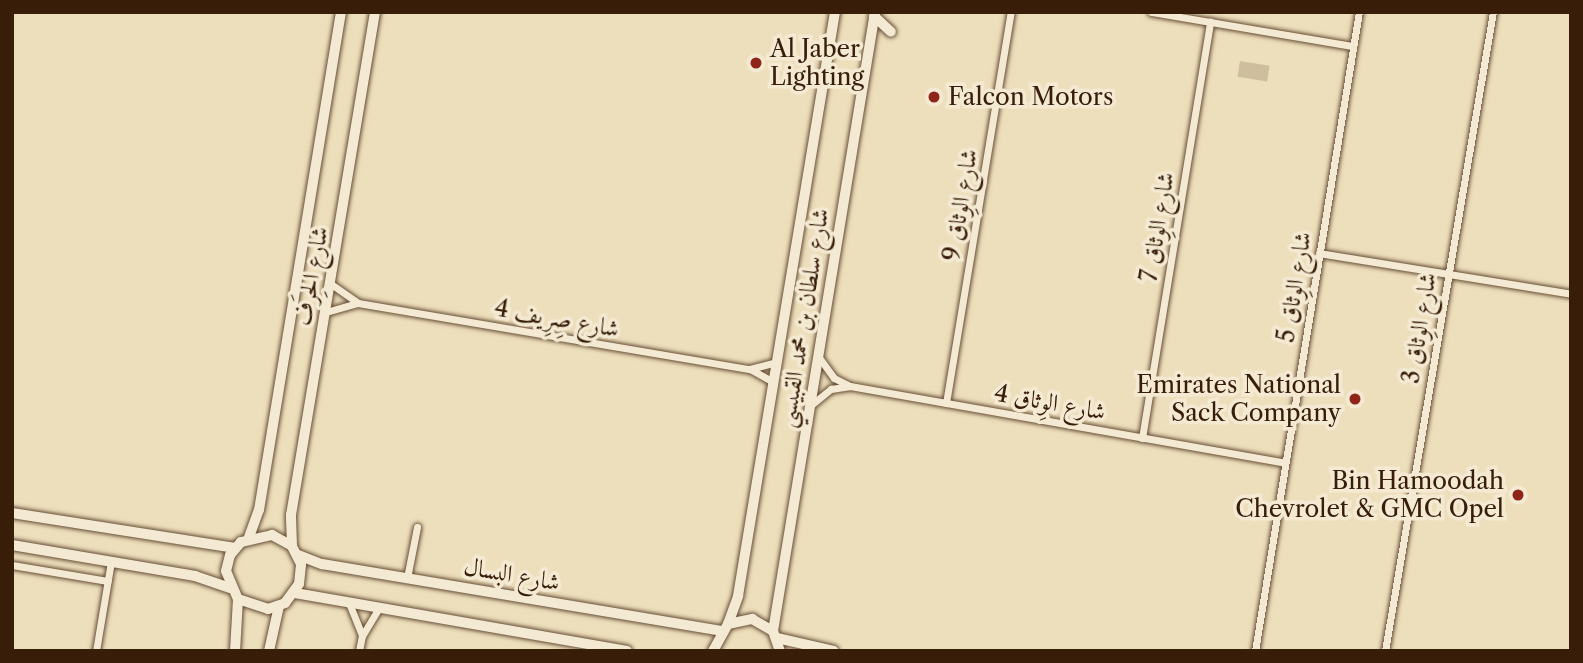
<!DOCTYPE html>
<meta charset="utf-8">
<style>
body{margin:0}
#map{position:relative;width:1583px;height:663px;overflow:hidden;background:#eedfbc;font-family:"Libre Caslon Text",Amiri,serif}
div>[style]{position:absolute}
.green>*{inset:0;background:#cfbe9e;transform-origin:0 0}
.roads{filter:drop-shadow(0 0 2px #664e36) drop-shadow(0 0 2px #664e36)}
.street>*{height:7px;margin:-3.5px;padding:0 3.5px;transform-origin:3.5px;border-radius:3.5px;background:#f4ead3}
.secondary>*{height:10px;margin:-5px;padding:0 5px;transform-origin:5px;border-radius:5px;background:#f4ead3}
.dots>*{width:19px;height:19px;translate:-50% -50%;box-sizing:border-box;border:4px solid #f4ead3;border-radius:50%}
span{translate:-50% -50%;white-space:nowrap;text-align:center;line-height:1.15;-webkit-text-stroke:7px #f4ead3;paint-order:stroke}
.poi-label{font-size:24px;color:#381e09}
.left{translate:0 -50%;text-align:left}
.right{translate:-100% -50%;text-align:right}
.street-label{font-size:24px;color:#381e09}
.frame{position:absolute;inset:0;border:14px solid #381e09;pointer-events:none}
</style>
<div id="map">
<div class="green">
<i style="left:1240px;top:61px;width:30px;height:16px;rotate:9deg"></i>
</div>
<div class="roads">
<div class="street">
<i style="left:1151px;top:12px;width:205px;rotate:9.6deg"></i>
<i style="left:1319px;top:253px;width:255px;rotate:9.2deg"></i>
<i style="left:331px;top:284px;width:33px;rotate:35deg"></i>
<i style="left:358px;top:303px;width:398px;rotate:9.6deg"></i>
<i style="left:750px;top:369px;width:26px;rotate:29deg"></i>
<i style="left:326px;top:312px;width:33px;rotate:-16deg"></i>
<i style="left:818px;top:356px;width:27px;rotate:54deg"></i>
<i style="left:834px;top:378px;width:18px;rotate:27deg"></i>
<i style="left:850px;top:386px;width:442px;rotate:10deg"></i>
<i style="left:750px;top:369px;width:27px;rotate:-15deg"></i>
<i style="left:946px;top:403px;width:396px;rotate:-80.6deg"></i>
<i style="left:811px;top:405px;width:26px;rotate:-39deg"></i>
<i style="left:831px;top:389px;width:18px;rotate:-9deg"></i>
<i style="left:1142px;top:438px;width:422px;rotate:-80.7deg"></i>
<i style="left:12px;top:565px;width:97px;rotate:9.5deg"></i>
<i style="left:407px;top:578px;width:52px;rotate:-78.9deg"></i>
<i style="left:349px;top:603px;width:35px;rotate:68deg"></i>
<i style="left:96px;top:651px;width:91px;rotate:-80.5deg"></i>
<i style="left:359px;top:651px;width:15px;rotate:-79deg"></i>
<i style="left:362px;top:636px;width:31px;rotate:-59deg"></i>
<i style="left:1255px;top:651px;width:647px;rotate:-80.76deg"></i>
<i style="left:1385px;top:651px;width:648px;rotate:-80.41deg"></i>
</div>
<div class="secondary">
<i style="left:874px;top:16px;width:23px;rotate:43deg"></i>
<i style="left:12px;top:513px;width:226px;rotate:8.9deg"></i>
<i style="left:249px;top:537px;width:29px;rotate:-70deg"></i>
<i style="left:259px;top:510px;width:505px;rotate:-80.65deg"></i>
<i style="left:12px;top:545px;width:186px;rotate:9.6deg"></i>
<i style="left:195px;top:576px;width:37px;rotate:19deg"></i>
<i style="left:292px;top:546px;width:23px;rotate:-151deg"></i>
<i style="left:272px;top:535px;width:32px;rotate:167deg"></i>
<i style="left:241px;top:542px;width:17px;rotate:130deg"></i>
<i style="left:230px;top:555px;width:16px;rotate:104deg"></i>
<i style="left:226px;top:571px;width:30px;rotate:67deg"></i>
<i style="left:238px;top:599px;width:32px;rotate:18deg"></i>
<i style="left:268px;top:609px;width:18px;rotate:-19deg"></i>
<i style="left:285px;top:603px;width:24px;rotate:-54deg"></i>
<i style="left:299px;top:584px;width:20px;rotate:-84deg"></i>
<i style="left:301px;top:564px;width:20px;rotate:-117deg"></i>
<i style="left:292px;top:546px;width:31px;rotate:-92deg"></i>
<i style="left:291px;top:515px;width:510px;rotate:-80.52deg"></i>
<i style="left:298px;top:555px;width:26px;rotate:21deg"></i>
<i style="left:322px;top:564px;width:405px;rotate:9.5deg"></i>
<i style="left:295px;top:593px;width:337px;rotate:9.9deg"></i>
<i style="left:728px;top:624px;width:30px;rotate:-70deg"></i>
<i style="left:738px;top:596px;width:592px;rotate:-80.57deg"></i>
<i style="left:773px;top:631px;width:627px;rotate:-80.64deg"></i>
<i style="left:777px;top:638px;width:58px;rotate:12.8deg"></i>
<i style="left:235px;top:651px;width:52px;rotate:-86.7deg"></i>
<i style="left:269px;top:651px;width:46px;rotate:-77.5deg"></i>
<i style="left:713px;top:651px;width:31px;rotate:-61deg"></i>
<i style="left:728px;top:624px;width:25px;rotate:-12deg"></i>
<i style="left:752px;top:619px;width:24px;rotate:30deg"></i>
<i style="left:773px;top:631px;width:21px;rotate:71deg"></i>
</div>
</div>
<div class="dots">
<i style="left:756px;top:63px;background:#8f2418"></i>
<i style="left:934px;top:97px;background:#8f2418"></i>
<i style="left:1355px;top:399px;background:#8f2418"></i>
<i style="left:1518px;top:495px;background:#8f2418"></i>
</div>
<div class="poi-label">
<span class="left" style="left:770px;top:63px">Al Jaber<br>Lighting</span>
<span class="left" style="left:948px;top:97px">Falcon Motors</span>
<span class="right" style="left:1341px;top:399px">Emirates National<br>Sack Company</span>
<span class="right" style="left:1504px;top:495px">Bin Hamoodah<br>Chevrolet &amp; GMC Opel</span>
</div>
<div class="street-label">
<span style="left:960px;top:205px;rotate:-81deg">شارع الوِثاق 9</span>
<span style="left:1157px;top:227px;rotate:-81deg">شارع الوِثاق 7</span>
<span style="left:311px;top:276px;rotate:-80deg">شارع الحِرَف</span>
<span style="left:1294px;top:287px;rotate:-81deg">شارع الوِثاق 5</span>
<span style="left:557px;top:318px;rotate:10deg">شارع صِرِيف 4</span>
<span style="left:803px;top:318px;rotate:-81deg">شارع سلطان بن محمد القبيسي</span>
<span style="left:1419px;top:328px;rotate:-81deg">شارع الوِثاق 3</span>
<span style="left:1050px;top:402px;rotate:10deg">شارع الوِثاق 4</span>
<span style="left:512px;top:574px;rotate:10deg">شارع البسال</span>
</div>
<div class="frame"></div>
</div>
